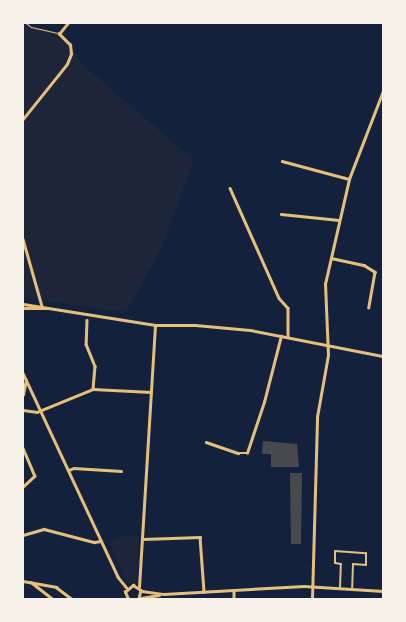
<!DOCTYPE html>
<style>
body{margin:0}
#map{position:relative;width:406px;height:622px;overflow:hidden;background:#14213d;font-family:Merriweather,serif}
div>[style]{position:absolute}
.green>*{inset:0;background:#1d2539}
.building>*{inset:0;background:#48494c}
.path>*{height:1px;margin:-0.5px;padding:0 0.5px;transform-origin:0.5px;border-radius:0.5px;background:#e5c07b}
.pedestrian>*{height:2px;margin:-1px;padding:0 1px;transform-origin:1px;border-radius:1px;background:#e5c07b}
.minor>*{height:2.5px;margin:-1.25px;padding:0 1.25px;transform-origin:1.25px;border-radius:1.25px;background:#e5c07b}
.tertiary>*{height:3px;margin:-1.5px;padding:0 1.5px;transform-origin:1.5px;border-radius:1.5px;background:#e5c07b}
span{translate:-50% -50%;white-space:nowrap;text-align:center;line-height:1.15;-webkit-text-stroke:3px #f6f1e7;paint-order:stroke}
.frame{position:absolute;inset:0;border:24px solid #f6f1e7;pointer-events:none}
</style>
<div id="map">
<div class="green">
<i style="clip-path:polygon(23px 23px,61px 33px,70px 42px,82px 64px,194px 160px,161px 249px,126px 312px,23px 298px)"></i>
<i style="clip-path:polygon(124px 535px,139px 536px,137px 582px,127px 583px,109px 542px)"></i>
</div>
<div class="building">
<i style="clip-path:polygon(263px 441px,297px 444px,299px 467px,271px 467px,271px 454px,262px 454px)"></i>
<i style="clip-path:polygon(290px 473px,302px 473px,301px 544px,291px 544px)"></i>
</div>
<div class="path">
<i style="left:26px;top:23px;width:6px;rotate:39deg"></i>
<i style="left:31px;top:27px;width:26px;rotate:13deg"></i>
</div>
<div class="pedestrian">
<i style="left:340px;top:588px;width:24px;rotate:-88deg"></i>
<i style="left:341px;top:564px;width:6px;rotate:-171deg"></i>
<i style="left:335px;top:563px;width:12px;rotate:-90deg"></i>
<i style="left:335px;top:551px;width:31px;rotate:4deg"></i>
<i style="left:366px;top:553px;width:12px;rotate:90deg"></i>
<i style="left:366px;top:565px;width:13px;rotate:-176deg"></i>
<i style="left:353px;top:564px;width:24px;rotate:92deg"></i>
</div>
<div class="minor">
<i style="left:23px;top:119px;width:70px;rotate:-51.3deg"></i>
<i style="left:67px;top:64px;width:11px;rotate:-68deg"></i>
<i style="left:71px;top:54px;width:9px;rotate:-96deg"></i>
<i style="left:70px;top:45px;width:16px;rotate:-135deg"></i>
<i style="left:59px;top:34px;width:14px;rotate:-51deg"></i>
<i style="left:282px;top:161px;width:69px;rotate:15deg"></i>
<i style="left:230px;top:188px;width:120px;rotate:66deg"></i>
<i style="left:279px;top:298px;width:13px;rotate:48deg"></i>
<i style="left:288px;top:308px;width:29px;rotate:90deg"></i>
<i style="left:281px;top:214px;width:58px;rotate:5.9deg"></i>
<i style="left:23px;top:239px;width:70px;rotate:74.2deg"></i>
<i style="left:331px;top:258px;width:34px;rotate:12deg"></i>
<i style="left:364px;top:265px;width:13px;rotate:32deg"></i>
<i style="left:375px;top:272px;width:36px;rotate:100deg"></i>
<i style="left:87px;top:320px;width:24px;rotate:92deg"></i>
<i style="left:86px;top:344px;width:24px;rotate:68deg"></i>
<i style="left:95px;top:366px;width:23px;rotate:95deg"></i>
<i style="left:23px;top:373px;width:225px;rotate:65deg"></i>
<i style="left:118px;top:577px;width:14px;rotate:51deg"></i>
<i style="left:23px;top:395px;width:15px;rotate:-79deg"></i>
<i style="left:23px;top:410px;width:14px;rotate:8deg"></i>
<i style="left:37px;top:412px;width:61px;rotate:-22.3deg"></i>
<i style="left:93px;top:389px;width:58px;rotate:3deg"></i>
<i style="left:206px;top:442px;width:34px;rotate:19deg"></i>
<i style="left:238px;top:453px;width:9px"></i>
<i style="left:247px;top:453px;width:54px;rotate:-71.6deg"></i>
<i style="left:264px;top:402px;width:68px;rotate:-75.6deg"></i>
<i style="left:23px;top:448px;width:30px;rotate:67deg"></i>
<i style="left:35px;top:476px;width:16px;rotate:137deg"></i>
<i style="left:69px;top:470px;width:5px;rotate:-22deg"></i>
<i style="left:74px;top:468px;width:47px;rotate:3.7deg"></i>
<i style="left:23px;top:535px;width:22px;rotate:-16deg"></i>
<i style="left:44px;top:529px;width:52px;rotate:14.6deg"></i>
<i style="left:94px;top:542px;width:7px;rotate:-8deg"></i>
<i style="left:143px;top:539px;width:57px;rotate:-2deg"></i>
<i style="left:200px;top:537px;width:55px;rotate:85.8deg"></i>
<i style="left:23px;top:581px;width:34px;rotate:10deg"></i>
<i style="left:56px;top:587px;width:20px;rotate:37deg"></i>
<i style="left:31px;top:582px;width:28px;rotate:38deg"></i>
<i style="left:139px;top:587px;width:262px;rotate:-86.5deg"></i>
<i style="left:142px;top:591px;width:22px;rotate:8deg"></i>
<i style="left:164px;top:594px;width:140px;rotate:-3.3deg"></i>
<i style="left:304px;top:586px;width:79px;rotate:3.6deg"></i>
<i style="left:234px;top:592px;width:7px;rotate:90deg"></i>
<i style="left:141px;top:598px;width:18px;rotate:-9deg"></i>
<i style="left:128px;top:599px;width:8px;rotate:-113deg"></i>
<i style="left:125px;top:592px;width:11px;rotate:-41deg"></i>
<i style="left:133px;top:585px;width:9px;rotate:32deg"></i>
<i style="left:141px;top:590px;width:9px;rotate:103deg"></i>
<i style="left:312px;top:599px;width:182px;rotate:-88.4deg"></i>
<i style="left:317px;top:417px;width:63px;rotate:-79.9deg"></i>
<i style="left:328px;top:355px;width:71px;rotate:-92.4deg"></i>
<i style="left:325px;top:284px;width:108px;rotate:-77.1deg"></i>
<i style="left:349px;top:179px;width:94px;rotate:-68.9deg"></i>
</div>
<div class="tertiary">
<i style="left:23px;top:304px;width:134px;rotate:9deg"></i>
<i style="left:155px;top:325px;width:40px"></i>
<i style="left:195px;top:325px;width:55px;rotate:5.2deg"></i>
<i style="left:250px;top:330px;width:136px;rotate:11.1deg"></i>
<i style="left:23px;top:308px;width:24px"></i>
</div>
<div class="frame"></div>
</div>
